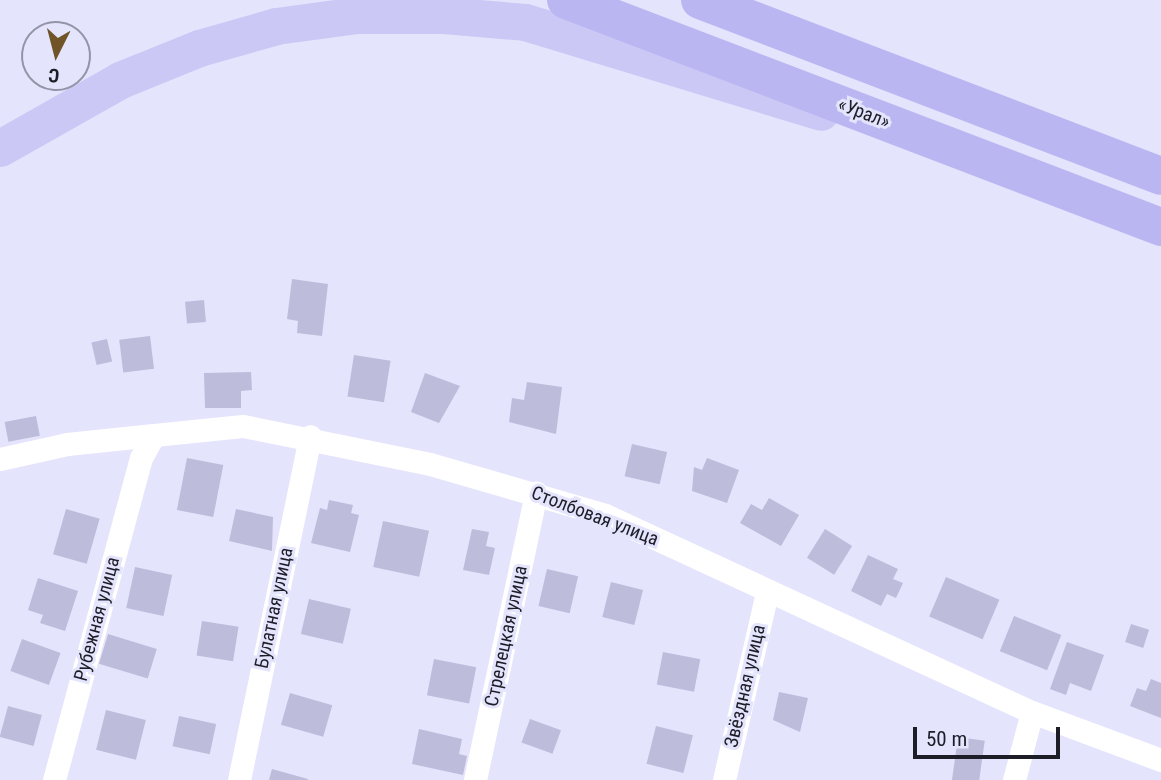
<!DOCTYPE html>
<meta charset="utf-8">
<style>
body{margin:0}
#map{position:relative;width:1161px;height:780px;overflow:hidden;background:#e4e4fd;font-family:"Roboto Condensed",sans-serif}
div>[style]{position:absolute}
.building>*{inset:0;background:#bdbcdb;transform-origin:0 0}
.minor>*{height:23px;margin:-11.5px;padding:0 11.5px;transform-origin:11.5px;border-radius:11.5px;background:#fff}
.primary>*{height:37px;margin:-18.5px;padding:0 18.5px;transform-origin:18.5px;border-radius:18.5px;background:#cbc8f5}
.trunk>*{height:38px;margin:-19px;padding:0 19px;transform-origin:19px;border-radius:19px;background:#bab6f2}
span{translate:-50% -50%;white-space:nowrap;text-align:center;line-height:1.15;-webkit-text-stroke:6px #e4e4fd;paint-order:stroke}
.street-label{font-size:19px;color:#1d1d28}
.north{position:absolute;left:21px;top:21px;width:70px;height:70px;box-sizing:border-box;background:#e4e4fd;border:2px solid #9494a8;border-radius:50%;rotate:186deg;font-size:19px;font-weight:700;line-height:28px;text-align:center;color:#1d1d28}
.north::after{content:'';display:block;margin:auto;width:24px;height:32px;background:#705427;clip-path:polygon(50% 0,100% 100%,50% 72%,0 100%)}
.scale{position:absolute;left:913px;top:727px;width:147px;height:32px;box-sizing:border-box;border:4px solid #1d1d28;border-top:0;padding-left:9px;font-size:21px;line-height:24px;white-space:nowrap;color:#1d1d28;-webkit-text-stroke:5px #e4e4fd;paint-order:stroke}
</style>
<div id="map">
<div class="building">
<i style="clip-path:polygon(292px 279px,328px 284px,322px 336px,297px 333px,298px 321px,287px 319px)"></i>
<i style="left:204px;top:300px;width:22px;height:19px;rotate:85deg"></i>
<i style="left:150px;top:336px;width:33px;height:31px;rotate:83deg"></i>
<i style="left:107px;top:339px;width:23px;height:16px;rotate:77deg"></i>
<i style="left:354px;top:355px;width:37px;height:42px;rotate:9deg"></i>
<i style="clip-path:polygon(251px 372px,252px 390px,241px 391px,241px 408px,205px 408px,204px 373px)"></i>
<i style="clip-path:polygon(425px 373px,460px 386px,439px 423px,411px 412px)"></i>
<i style="clip-path:polygon(527px 382px,562px 387px,556px 434px,509px 422px,512px 398px,524px 400px)"></i>
<i style="left:36px;top:416px;width:20px;height:32px;rotate:79deg"></i>
<i style="left:632px;top:444px;width:36px;height:33px;rotate:13deg"></i>
<i style="left:187px;top:458px;width:37px;height:53px;rotate:11deg"></i>
<i style="clip-path:polygon(707px 458px,739px 470px,727px 503px,692px 491px,694px 467px,702px 470px)"></i>
<i style="clip-path:polygon(769px 498px,799px 515px,781px 546px,740px 523px,751px 504px,762px 510px)"></i>
<i style="clip-path:polygon(329px 500px,353px 505px,351px 513px,359px 515px,350px 552px,311px 543px,320px 508px,327px 510px)"></i>
<i style="left:66px;top:509px;width:35px;height:47px;rotate:16deg"></i>
<i style="clip-path:polygon(236px 509px,273px 517px,272px 551px,229px 541px)"></i>
<i style="left:383px;top:521px;width:47px;height:47px;rotate:12deg"></i>
<i style="clip-path:polygon(472px 529px,489px 532px,486px 546px,495px 548px,489px 575px,463px 570px)"></i>
<i style="left:825px;top:529px;width:32px;height:34px;rotate:32deg"></i>
<i style="clip-path:polygon(868px 555px,898px 569px,893px 579px,903px 583px,896px 598px,887px 594px,881px 606px,851px 591px)"></i>
<i style="left:135px;top:567px;width:38px;height:42px;rotate:12deg"></i>
<i style="left:547px;top:569px;width:32px;height:38px;rotate:13deg"></i>
<i style="left:946px;top:577px;width:58px;height:43px;rotate:23deg"></i>
<i style="clip-path:polygon(38px 578px,78px 591px,65px 631px,40px 623px,43px 615px,28px 610px)"></i>
<i style="left:611px;top:582px;width:33px;height:36px;rotate:14deg"></i>
<i style="left:309px;top:599px;width:43px;height:36px;rotate:13deg"></i>
<i style="left:1014px;top:616px;width:51px;height:38px;rotate:22deg"></i>
<i style="left:202px;top:621px;width:37px;height:35px;rotate:9deg"></i>
<i style="left:1131px;top:624px;width:19px;height:19px;rotate:18deg"></i>
<i style="left:108px;top:634px;width:51px;height:31px;rotate:17deg"></i>
<i style="left:22px;top:639px;width:41px;height:34px;rotate:20deg"></i>
<i style="clip-path:polygon(1067px 642px,1104px 655px,1091px 691px,1070px 683px,1066px 695px,1050px 689px)"></i>
<i style="left:663px;top:652px;width:38px;height:33px;rotate:11deg"></i>
<i style="left:434px;top:659px;width:43px;height:37px;rotate:11deg"></i>
<i style="clip-path:polygon(1151px 679px,1161px 683px,1161px 718px,1130px 706px,1137px 688px,1146px 691px)"></i>
<i style="clip-path:polygon(779px 692px,808px 698px,800px 732px,773px 720px)"></i>
<i style="left:290px;top:693px;width:44px;height:33px;rotate:16deg"></i>
<i style="left:8px;top:706px;width:35px;height:32px;rotate:15deg"></i>
<i style="left:106px;top:710px;width:41px;height:41px;rotate:14deg"></i>
<i style="left:179px;top:716px;width:38px;height:31px;rotate:12deg"></i>
<i style="left:530px;top:719px;width:33px;height:25px;rotate:20deg"></i>
<i style="left:656px;top:726px;width:38px;height:39px;rotate:14deg"></i>
<i style="clip-path:polygon(419px 729px,462px 739px,459px 754px,467px 756px,463px 775px,412px 764px)"></i>
<i style="left:958px;top:737px;width:27px;height:44px;rotate:8deg"></i>
<i style="clip-path:polygon(272px 769px,308px 779px,308px 780px,269px 780px)"></i>
</div>
<div class="minor">
<i style="left:0;top:459px;width:69px;rotate:-12.6deg"></i>
<i style="left:67px;top:444px;width:87px;rotate:-5.9deg"></i>
<i style="left:54px;top:780px;width:334px;rotate:-74.9deg"></i>
<i style="left:141px;top:458px;width:26px;rotate:-61deg"></i>
<i style="left:154px;top:435px;width:89px;rotate:-5.8deg"></i>
<i style="left:243px;top:426px;width:191px;rotate:11.5deg"></i>
<i style="left:430px;top:464px;width:182px;rotate:16.2deg"></i>
<i style="left:605px;top:515px;width:470px;rotate:24.8deg"></i>
<i style="left:1032px;top:712px;width:138px;rotate:20.4deg"></i>
<i style="left:239px;top:780px;width:351px;rotate:-78.3deg"></i>
<i style="left:475px;top:780px;width:294px;rotate:-78deg"></i>
<i style="left:724px;top:780px;width:193px;rotate:-77.1deg"></i>
<i style="left:1014px;top:780px;width:70px;rotate:-75.2deg"></i>
</div>
<div class="primary">
<i style="left:0;top:148px;width:138px;rotate:-29.5deg"></i>
<i style="left:120px;top:80px;width:85px;rotate:-22.1deg"></i>
<i style="left:199px;top:48px;width:80px;rotate:-15.9deg"></i>
<i style="left:276px;top:26px;width:82px;rotate:-7.7deg"></i>
<i style="left:357px;top:15px;width:87px"></i>
<i style="left:444px;top:15px;width:81px;rotate:4.9deg"></i>
<i style="left:525px;top:22px;width:309px;rotate:16.9deg"></i>
</div>
<div class="trunk">
<i style="left:566px;top:0;width:637px;rotate:20.88deg"></i>
<i style="left:700px;top:0;width:493px;rotate:20.9deg"></i>
</div>
<div class="street-label">
<span style="left:864px;top:113px;rotate:21deg">«Урал»</span>
<span style="left:595px;top:516px;rotate:21deg">Столбовая улица</span>
<span style="left:274px;top:608px;rotate:-78deg">Булатная улица</span>
<span style="left:97px;top:619px;rotate:-75deg">Рубежная улица</span>
<span style="left:506px;top:636px;rotate:-78deg">Стрелецкая улица</span>
<span style="left:745px;top:686px;rotate:-77deg">Звёздная улица</span>
</div>
<div class="north">С</div>
<div class="scale">50 m</div>
</div>
